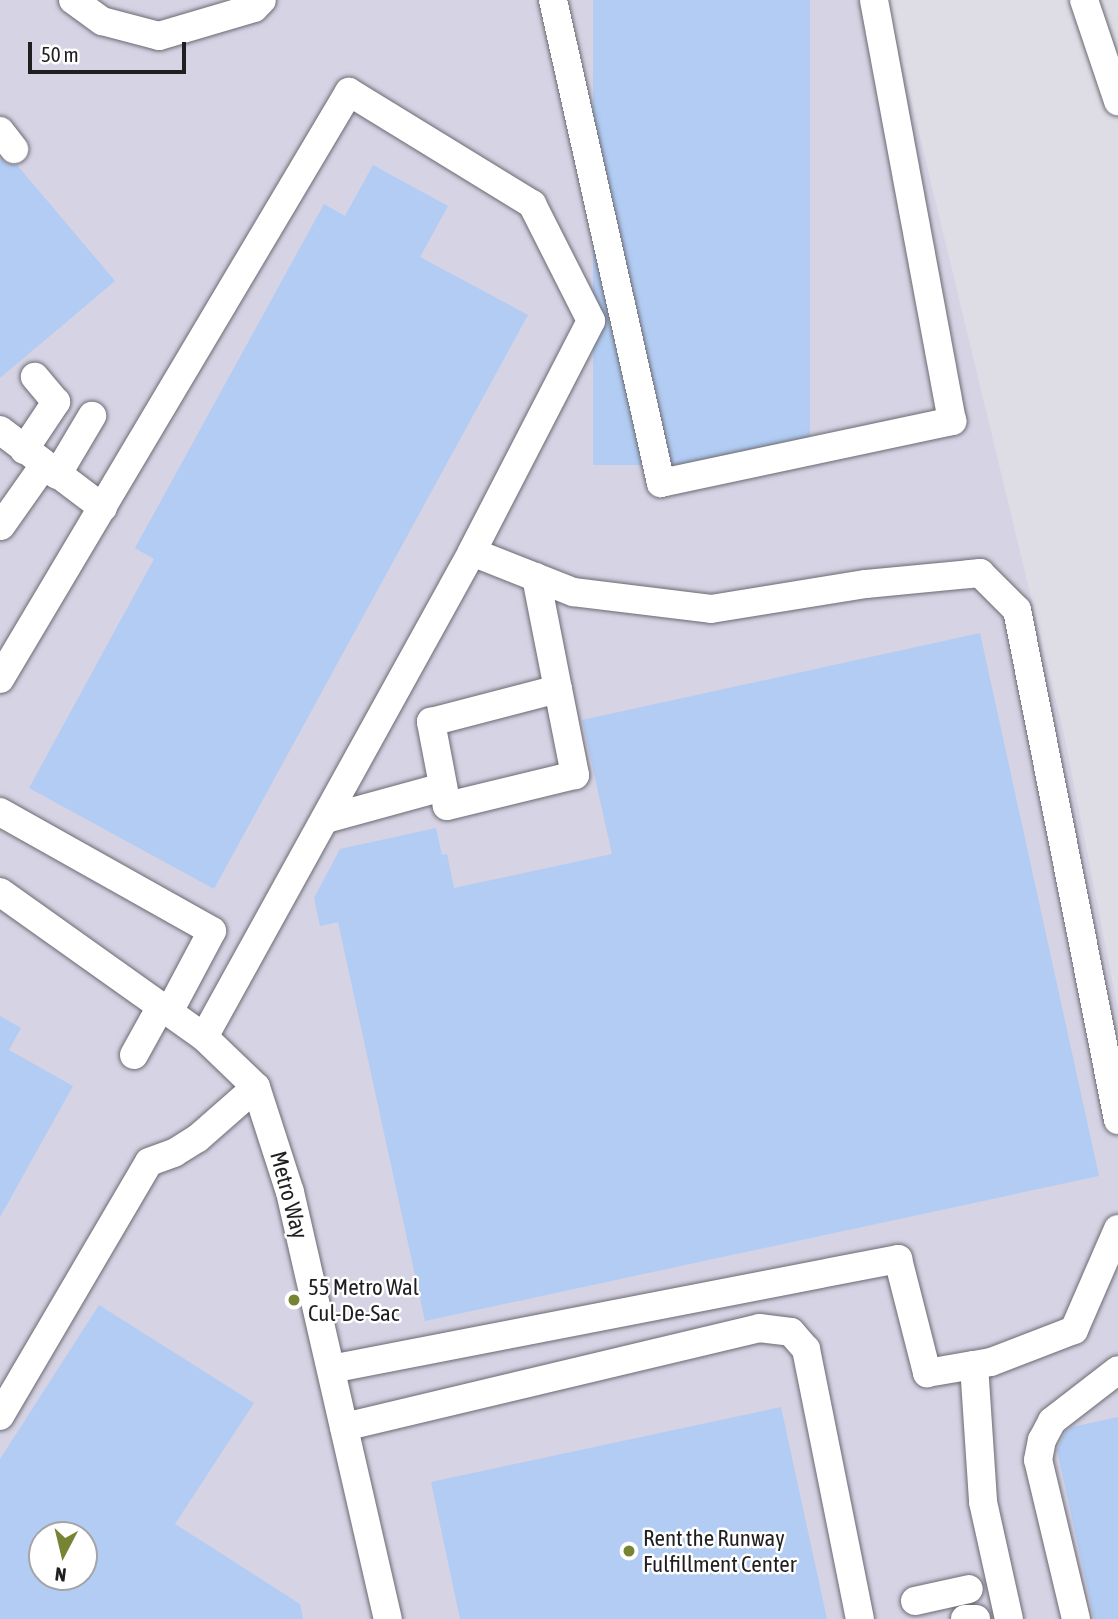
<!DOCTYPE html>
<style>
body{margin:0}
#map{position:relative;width:1118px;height:1619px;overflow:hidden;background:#dedde6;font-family:"Asap Condensed",sans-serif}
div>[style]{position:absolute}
.built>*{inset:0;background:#d6d3e4}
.building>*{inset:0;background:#b2ccf3;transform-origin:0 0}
.roads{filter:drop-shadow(0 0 2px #6b6a72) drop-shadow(0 0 2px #6b6a72)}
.minor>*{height:28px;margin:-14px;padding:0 14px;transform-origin:14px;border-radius:14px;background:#fff}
.dots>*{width:19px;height:19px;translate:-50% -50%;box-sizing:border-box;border:4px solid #fff;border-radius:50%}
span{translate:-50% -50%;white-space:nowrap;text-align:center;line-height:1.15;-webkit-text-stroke:5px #fff;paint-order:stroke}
.street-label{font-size:23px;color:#1f1f22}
.poi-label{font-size:23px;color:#1f1f22}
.left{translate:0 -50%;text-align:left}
.north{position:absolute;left:28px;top:1521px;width:70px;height:70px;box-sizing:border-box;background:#fff;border:2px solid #a5a5a7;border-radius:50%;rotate:187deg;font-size:19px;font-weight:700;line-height:28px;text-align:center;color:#1f1f22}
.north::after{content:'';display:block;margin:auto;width:24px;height:32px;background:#758533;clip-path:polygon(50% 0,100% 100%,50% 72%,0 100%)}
.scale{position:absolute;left:28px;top:42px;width:158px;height:32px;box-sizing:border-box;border:4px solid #1f1f22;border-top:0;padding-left:9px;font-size:21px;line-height:24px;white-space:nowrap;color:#1f1f22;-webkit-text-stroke:5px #fff;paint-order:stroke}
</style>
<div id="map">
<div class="built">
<i style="clip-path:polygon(evenodd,0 0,887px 0,1064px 734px,1118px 1010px,1118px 1619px,0 1619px,0 0,42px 1535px,84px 1535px,84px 1577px,42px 1577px,42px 1535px)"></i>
</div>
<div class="building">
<i style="left:593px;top:0;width:217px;height:465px"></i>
<i style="clip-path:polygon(0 158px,7px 164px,17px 165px,115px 281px,0 378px)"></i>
<i style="clip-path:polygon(373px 165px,448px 206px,420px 257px,528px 315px,214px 889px,29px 788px,154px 559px,135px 548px,324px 204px,345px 216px)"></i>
<i style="clip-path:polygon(980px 633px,1099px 1176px,425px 1321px,338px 922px,320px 926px,314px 898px,340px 849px,436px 828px,442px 855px,447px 854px,454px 888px,612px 854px,582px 720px)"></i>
<i style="clip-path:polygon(0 1016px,21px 1028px,9px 1050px,73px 1086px,0 1217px)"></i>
<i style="clip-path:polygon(evenodd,99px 1305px,254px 1403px,175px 1524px,300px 1604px,303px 1619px,0 1619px,0 1459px,99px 1305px,42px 1535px,84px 1535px,84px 1577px,42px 1577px,42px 1535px)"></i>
<i style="clip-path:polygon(781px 1407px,827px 1619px,460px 1619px,431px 1482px)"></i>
<i style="clip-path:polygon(1118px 1417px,1118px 1619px,1094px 1619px,1057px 1450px,1065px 1432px,1072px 1427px)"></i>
</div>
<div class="roads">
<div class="minor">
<i style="left:73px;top:0;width:36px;rotate:36deg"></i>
<i style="left:102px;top:21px;width:59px;rotate:14.7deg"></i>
<i style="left:159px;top:36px;width:99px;rotate:-16.4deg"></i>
<i style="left:254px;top:8px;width:11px;rotate:-45deg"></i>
<i style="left:553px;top:0;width:495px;rotate:77.4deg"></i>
<i style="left:661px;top:483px;width:298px;rotate:-12deg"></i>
<i style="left:952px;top:421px;width:428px;rotate:-100.5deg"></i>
<i style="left:1084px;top:0;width:107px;rotate:71.4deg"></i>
<i style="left:0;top:131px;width:23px;rotate:52deg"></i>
<i style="left:0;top:430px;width:129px;rotate:37.1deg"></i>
<i style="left:24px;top:450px;width:58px;rotate:-56.3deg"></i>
<i style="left:56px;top:402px;width:33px;rotate:-130deg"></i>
<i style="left:57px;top:475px;width:69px;rotate:-59.3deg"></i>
<i style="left:1px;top:526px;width:75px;rotate:-54.8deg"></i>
<i style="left:472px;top:552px;width:109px;rotate:21.6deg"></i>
<i style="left:573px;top:592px;width:139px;rotate:7deg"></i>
<i style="left:711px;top:609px;width:157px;rotate:-9.2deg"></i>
<i style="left:866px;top:584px;width:115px;rotate:-5.5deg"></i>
<i style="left:980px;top:573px;width:52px;rotate:45deg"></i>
<i style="left:1017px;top:610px;width:520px;rotate:78.8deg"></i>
<i style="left:536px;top:577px;width:114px;rotate:78.9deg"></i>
<i style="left:558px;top:689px;width:88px;rotate:78.8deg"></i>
<i style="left:575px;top:775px;width:132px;rotate:166.4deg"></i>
<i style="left:447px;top:806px;width:86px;rotate:-100.8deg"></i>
<i style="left:431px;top:722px;width:131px;rotate:-14.6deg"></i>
<i style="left:0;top:679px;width:683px;rotate:-59.27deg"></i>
<i style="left:349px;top:92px;width:215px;rotate:31.5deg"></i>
<i style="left:532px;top:204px;width:131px;rotate:63.2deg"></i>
<i style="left:591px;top:321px;width:260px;rotate:117.3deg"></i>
<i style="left:472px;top:552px;width:554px;rotate:118.92deg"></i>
<i style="left:0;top:812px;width:243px;rotate:29.3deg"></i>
<i style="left:212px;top:931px;width:92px;rotate:118deg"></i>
<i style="left:326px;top:819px;width:121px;rotate:-15.3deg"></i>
<i style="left:0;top:892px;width:250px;rotate:35.4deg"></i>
<i style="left:204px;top:1037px;width:72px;rotate:43.9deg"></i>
<i style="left:256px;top:1087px;width:110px;rotate:72.1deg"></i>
<i style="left:290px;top:1192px;width:438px;rotate:77.1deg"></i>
<i style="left:134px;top:1055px;width:56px;rotate:-61.1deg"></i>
<i style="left:974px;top:1365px;width:137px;rotate:86.2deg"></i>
<i style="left:983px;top:1502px;width:120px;rotate:77.5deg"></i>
<i style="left:331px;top:1369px;width:578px;rotate:-10.98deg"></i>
<i style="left:898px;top:1259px;width:118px;rotate:75.7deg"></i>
<i style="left:927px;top:1373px;width:48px;rotate:-9.7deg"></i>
<i style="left:974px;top:1365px;width:17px;rotate:-10deg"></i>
<i style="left:991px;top:1362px;width:89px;rotate:-21.1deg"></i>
<i style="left:1074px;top:1330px;width:110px;rotate:-66.5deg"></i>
<i style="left:0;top:1416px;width:294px;rotate:-59.6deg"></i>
<i style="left:149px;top:1162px;width:27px;rotate:-20deg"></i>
<i style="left:174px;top:1153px;width:28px;rotate:-32deg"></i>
<i style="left:198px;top:1138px;width:77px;rotate:-41.3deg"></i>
<i style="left:344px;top:1427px;width:427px;rotate:-13.4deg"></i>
<i style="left:759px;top:1328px;width:32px;rotate:7deg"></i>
<i style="left:791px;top:1332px;width:23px;rotate:49deg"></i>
<i style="left:806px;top:1349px;width:275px;rotate:78.7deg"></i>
<i style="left:915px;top:1601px;width:55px;rotate:-12.5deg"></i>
<i style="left:965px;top:1619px;width:11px"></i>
<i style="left:1076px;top:1619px;width:163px;rotate:-103.4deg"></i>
<i style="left:1038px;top:1460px;width:20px;rotate:-79deg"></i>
<i style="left:1042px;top:1440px;width:21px;rotate:-62deg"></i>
<i style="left:1052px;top:1421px;width:83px;rotate:-37.7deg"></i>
</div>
</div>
<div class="dots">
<i style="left:294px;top:1300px;background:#758533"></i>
<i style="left:629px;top:1551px;background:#758533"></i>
</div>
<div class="street-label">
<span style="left:289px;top:1195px;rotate:75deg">Metro Way</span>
</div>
<div class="poi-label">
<span class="left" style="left:308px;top:1300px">55 Metro Wal<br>Cul-De-Sac</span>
<span class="left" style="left:643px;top:1551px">Rent the Runway<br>Fulfillment Center</span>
</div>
<div class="north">N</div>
<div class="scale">50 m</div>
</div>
